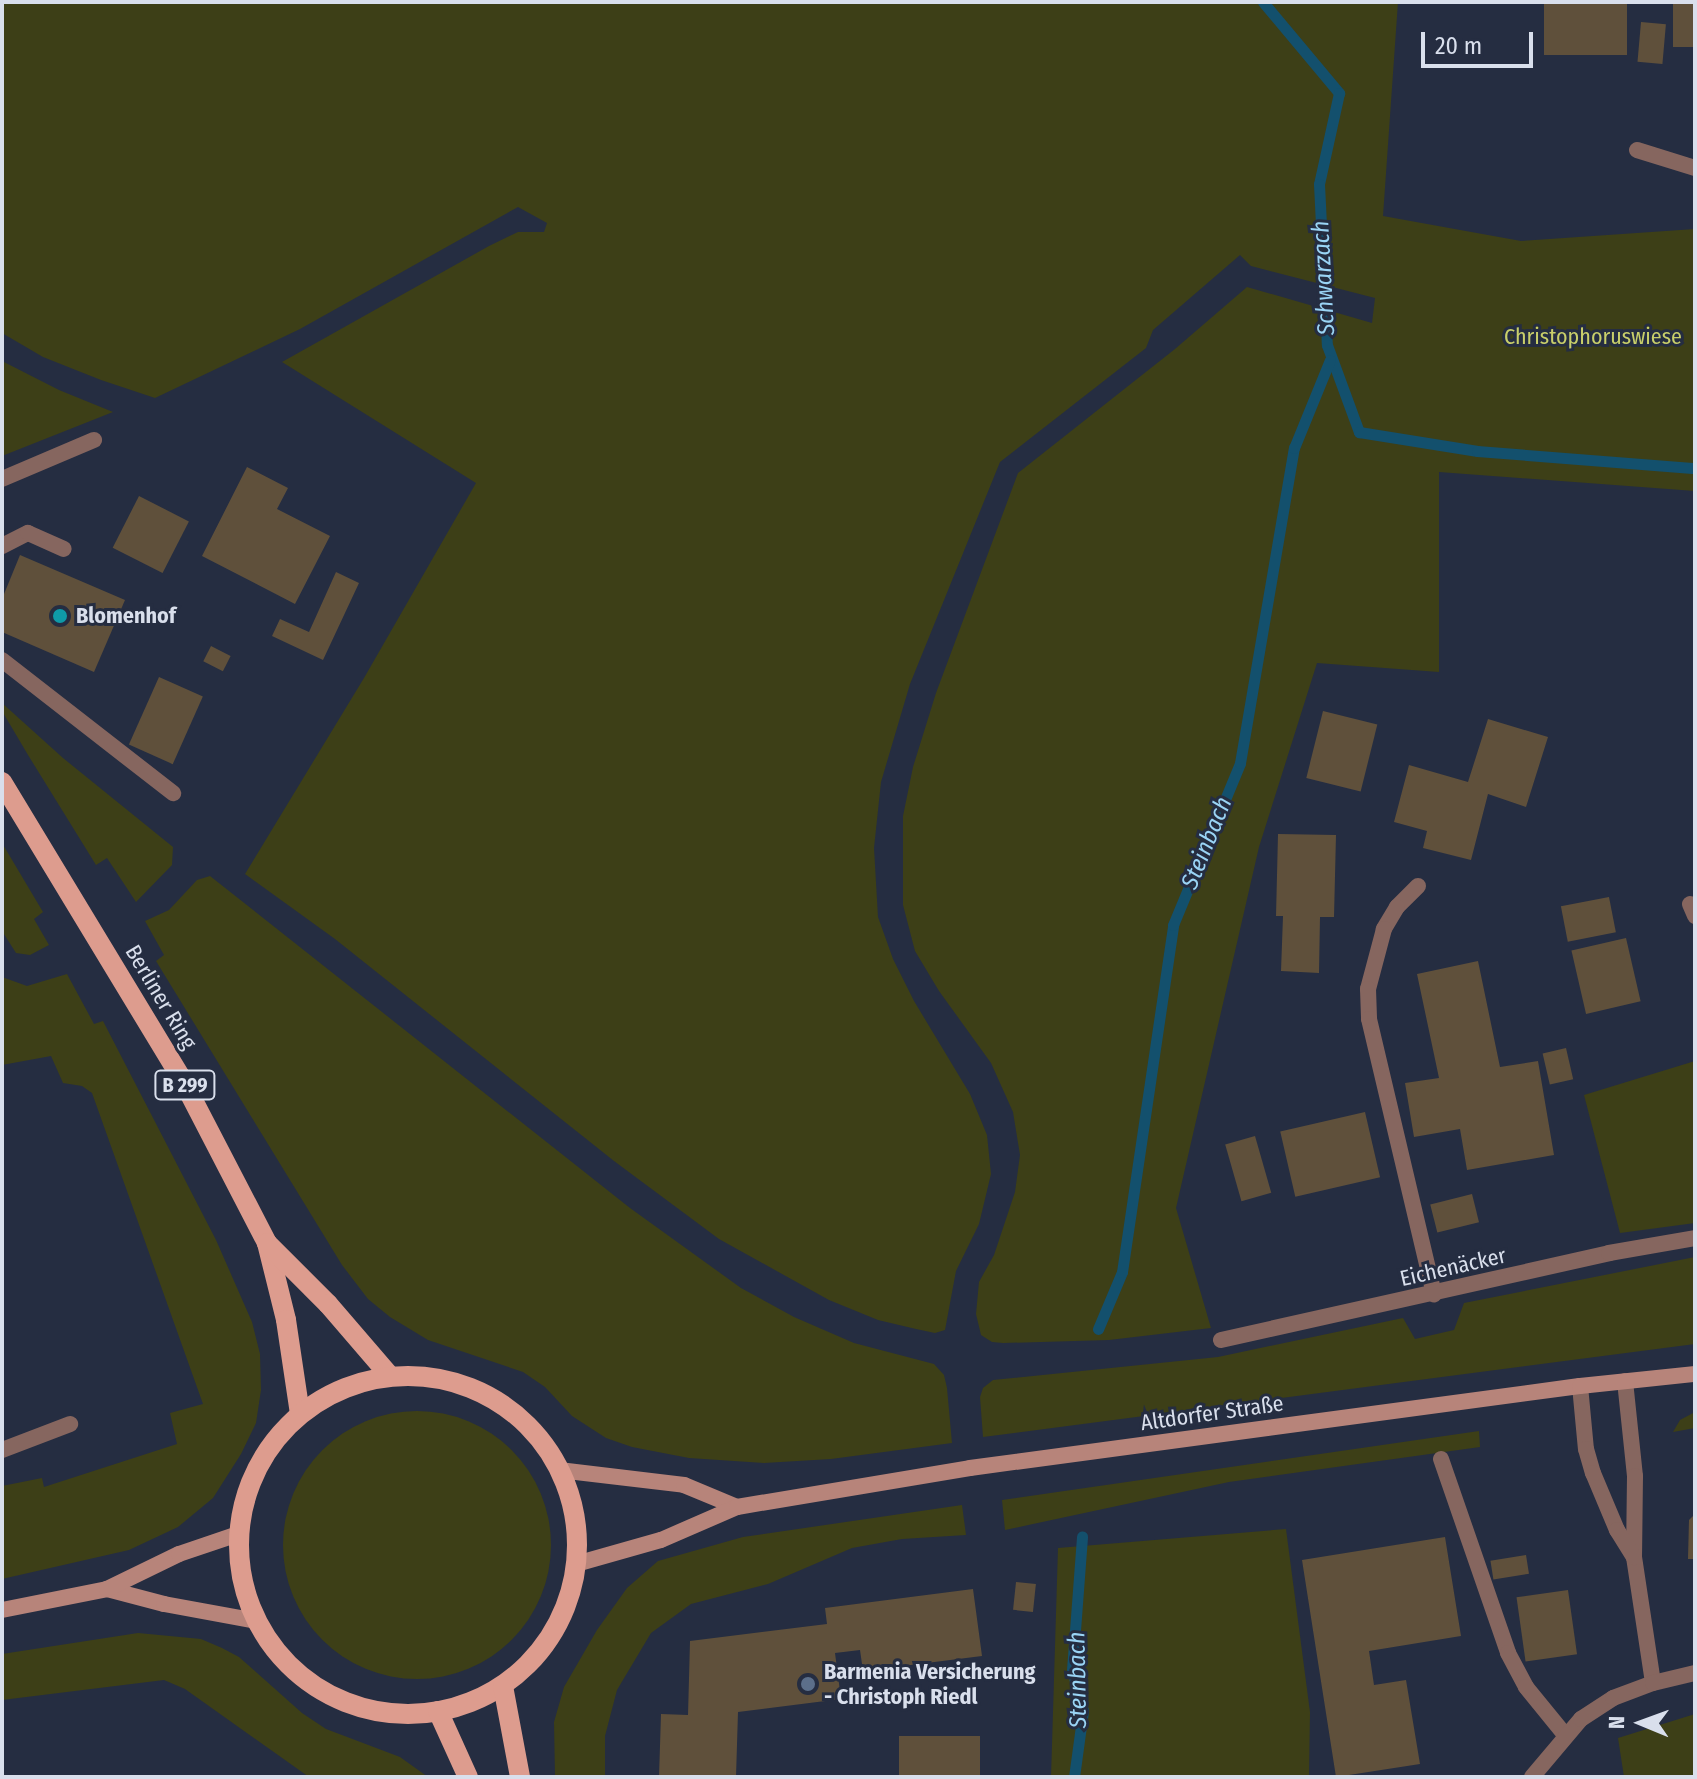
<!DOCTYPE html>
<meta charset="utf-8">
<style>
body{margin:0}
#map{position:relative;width:1697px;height:1779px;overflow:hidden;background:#252d41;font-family:"Fira Sans Condensed",sans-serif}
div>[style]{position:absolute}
.green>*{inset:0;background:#3d3f17}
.round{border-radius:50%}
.stream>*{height:11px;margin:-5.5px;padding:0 5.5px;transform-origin:5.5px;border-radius:5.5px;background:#13506d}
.building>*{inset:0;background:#5f503b;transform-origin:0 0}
.service>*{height:16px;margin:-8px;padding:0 8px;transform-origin:8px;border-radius:8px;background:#86665f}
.minor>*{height:16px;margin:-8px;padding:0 8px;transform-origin:8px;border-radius:8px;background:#86665f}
.secondary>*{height:16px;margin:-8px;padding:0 8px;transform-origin:8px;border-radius:8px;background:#b7847a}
.primary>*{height:20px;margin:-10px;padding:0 10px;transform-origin:10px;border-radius:10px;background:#dd9c8e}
.primary>.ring{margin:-10px;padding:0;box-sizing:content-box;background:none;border:20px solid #dd9c8e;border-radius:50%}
.dots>*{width:22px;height:22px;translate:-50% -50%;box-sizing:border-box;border:4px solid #252d41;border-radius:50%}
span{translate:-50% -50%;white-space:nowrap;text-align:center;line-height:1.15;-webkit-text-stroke:6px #252d41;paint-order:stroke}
.shield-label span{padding:2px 6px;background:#252d41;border:2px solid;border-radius:6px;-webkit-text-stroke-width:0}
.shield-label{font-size:20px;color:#d9dfec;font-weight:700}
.park-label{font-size:22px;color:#c9cf6a}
.poi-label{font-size:22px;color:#d9dfec;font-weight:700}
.left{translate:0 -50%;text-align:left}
.street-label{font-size:22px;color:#d9dfec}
.water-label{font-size:24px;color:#9ad4f5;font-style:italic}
.frame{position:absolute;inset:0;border:4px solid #d9dfec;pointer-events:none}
.north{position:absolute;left:1601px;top:1683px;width:80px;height:80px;-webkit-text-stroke:6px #252d41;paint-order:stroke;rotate:271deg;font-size:22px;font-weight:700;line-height:32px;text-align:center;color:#d9dfec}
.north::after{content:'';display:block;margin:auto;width:28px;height:36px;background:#d9dfec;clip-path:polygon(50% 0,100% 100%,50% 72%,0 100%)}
.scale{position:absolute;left:1421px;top:32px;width:112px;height:36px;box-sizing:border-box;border:4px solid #d9dfec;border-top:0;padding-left:10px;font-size:24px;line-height:28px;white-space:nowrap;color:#d9dfec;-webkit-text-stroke:6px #252d41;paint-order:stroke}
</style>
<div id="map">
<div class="green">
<i style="clip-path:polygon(2px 2px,1398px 2px,1383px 216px,1521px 241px,1695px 229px,1695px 491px,1439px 472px,1439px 672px,1317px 663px,1259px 847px,1176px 1208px,1211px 1328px,1109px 1340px,1003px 1343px,992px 1342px,981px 1335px,976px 1314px,979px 1282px,994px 1255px,1015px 1192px,1020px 1155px,1013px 1112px,991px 1063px,939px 991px,915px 951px,903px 905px,903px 816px,913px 767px,936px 693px,1018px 473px,1175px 349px,1247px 287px,1372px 323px,1375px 298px,1251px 266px,1240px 255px,1153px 330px,1146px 348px,1000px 462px,910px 684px,881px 782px,874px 848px,878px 917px,893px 959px,914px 1001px,970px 1094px,987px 1135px,991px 1174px,979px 1224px,956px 1271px,945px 1330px,935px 1333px,916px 1329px,878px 1320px,829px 1300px,719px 1239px,614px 1161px,335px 939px,245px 874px,364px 678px,476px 483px,282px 362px,489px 246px,518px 232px,544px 232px,547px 223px,518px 207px,300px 329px,155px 398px,101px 380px,43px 357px,2px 333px)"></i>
<i style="clip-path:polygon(2px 361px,59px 390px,113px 412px,2px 456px)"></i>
<i style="clip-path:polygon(2px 703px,63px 758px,173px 847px,172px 865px,136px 902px,107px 858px,96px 865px,28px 755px,2px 711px)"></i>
<i style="clip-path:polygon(2px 843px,43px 912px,34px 919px,49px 945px,30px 955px,16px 953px,2px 931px)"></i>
<i style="clip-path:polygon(210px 876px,630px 1208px,741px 1288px,794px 1317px,854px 1343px,934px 1364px,944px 1375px,947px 1388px,952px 1443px,831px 1459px,764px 1463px,689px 1458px,632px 1447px,606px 1438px,572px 1416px,545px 1387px,523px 1372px,428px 1340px,390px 1317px,368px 1299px,342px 1265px,156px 961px,164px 955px,145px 921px,169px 910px,197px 880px)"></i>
<i style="clip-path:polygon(67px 974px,94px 1024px,103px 1021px,216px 1240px,252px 1322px,260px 1354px,261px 1390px,256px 1423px,241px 1454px,213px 1498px,178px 1527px,129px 1550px,2px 1579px,2px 1486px,42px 1478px,44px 1487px,177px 1444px,170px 1413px,203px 1404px,92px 1093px,82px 1086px,63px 1083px,51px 1056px,2px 1065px,2px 977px,27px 986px)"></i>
<i style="clip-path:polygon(1695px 1061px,1695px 1223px,1620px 1233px,1584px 1095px)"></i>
<i style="clip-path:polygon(1695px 1257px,1695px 1344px,983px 1437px,980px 1397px,983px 1388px,993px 1380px,1218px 1357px,1403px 1318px,1415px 1339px,1454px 1330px,1464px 1303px)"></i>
<i class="round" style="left:283px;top:1411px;width:268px;height:268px"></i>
<i style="clip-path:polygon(1695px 1412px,1695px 1428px,1673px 1432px,1680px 1420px)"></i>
<i style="clip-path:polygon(1479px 1431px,1480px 1447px,1229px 1482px,1005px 1530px,1002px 1500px)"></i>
<i style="clip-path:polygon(962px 1505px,966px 1535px,902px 1539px,852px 1548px,768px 1584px,691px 1604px,651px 1633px,617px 1690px,605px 1736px,605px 1777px,555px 1777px,554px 1722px,564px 1687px,597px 1630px,627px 1588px,658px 1561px,743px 1537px)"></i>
<i style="clip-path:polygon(1286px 1529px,1310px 1712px,1309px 1777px,1051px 1777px,1058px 1548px)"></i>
<i style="clip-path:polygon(138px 1633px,201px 1639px,222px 1648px,239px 1657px,302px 1713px,326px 1729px,400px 1757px,428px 1777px,309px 1777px,185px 1689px,164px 1680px,2px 1700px,2px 1654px)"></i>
<i style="clip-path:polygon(1695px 1714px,1695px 1777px,1624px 1777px,1618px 1738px)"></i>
</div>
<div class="stream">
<i style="left:1263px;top:2px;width:119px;rotate:50.1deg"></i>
<i style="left:1339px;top:93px;width:93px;rotate:102.4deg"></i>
<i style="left:1319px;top:184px;width:161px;rotate:87.2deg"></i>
<i style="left:1327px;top:345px;width:93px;rotate:69.8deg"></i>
<i style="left:1359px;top:432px;width:120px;rotate:9.1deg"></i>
<i style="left:1477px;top:451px;width:219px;rotate:4.5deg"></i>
<i style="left:1098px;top:1329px;width:62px;rotate:-67.2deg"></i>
<i style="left:1122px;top:1272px;width:351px;rotate:-81.6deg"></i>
<i style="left:1173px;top:925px;width:175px;rotate:-67.5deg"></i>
<i style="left:1240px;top:763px;width:320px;rotate:-80.3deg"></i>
<i style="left:1294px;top:448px;width:95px;rotate:-67.8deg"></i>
<i style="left:1074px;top:1777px;width:67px;rotate:-82.2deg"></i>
<i style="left:1083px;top:1711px;width:42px;rotate:-105deg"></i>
<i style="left:1072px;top:1670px;width:134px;rotate:-85.7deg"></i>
</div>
<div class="building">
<i style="left:1544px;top:2px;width:83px;height:53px"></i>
<i style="left:1673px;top:2px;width:22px;height:45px"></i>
<i style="left:1641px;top:22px;width:25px;height:40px;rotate:5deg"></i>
<i style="clip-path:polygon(247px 467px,288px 488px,277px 509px,330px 536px,295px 604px,202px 556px)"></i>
<i style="left:139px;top:496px;width:56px;height:58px;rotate:27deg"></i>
<i style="clip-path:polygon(20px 555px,125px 600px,94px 672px,2px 632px,2px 599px)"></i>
<i style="clip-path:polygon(336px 572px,359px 583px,323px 660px,272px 636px,280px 619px,309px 632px)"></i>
<i style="left:211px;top:646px;width:22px;height:17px;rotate:27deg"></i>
<i style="left:159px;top:677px;width:48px;height:74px;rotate:24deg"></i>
<i style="left:1323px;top:711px;width:56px;height:69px;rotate:14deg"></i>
<i style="clip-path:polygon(1488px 719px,1548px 737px,1526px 807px,1488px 794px,1471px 860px,1423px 848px,1427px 831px,1394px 822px,1409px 765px,1468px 782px)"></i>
<i style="clip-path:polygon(1278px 834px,1336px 835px,1334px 917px,1320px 917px,1319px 973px,1281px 971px,1283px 916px,1276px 916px)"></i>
<i style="left:1609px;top:897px;width:36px;height:49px;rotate:79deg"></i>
<i style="left:1626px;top:938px;width:65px;height:56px;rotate:77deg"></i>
<i style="clip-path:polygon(1478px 961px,1500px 1067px,1538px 1061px,1554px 1155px,1467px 1170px,1460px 1129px,1414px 1137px,1405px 1083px,1439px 1078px,1417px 974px)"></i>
<i style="left:1566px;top:1048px;width:32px;height:24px;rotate:77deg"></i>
<i style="left:1365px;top:1112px;width:67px;height:87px;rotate:77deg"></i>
<i style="left:1255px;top:1136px;width:59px;height:31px;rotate:74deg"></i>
<i style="left:1472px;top:1194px;width:29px;height:43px;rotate:76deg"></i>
<i style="clip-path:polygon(1695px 1514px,1695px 1559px,1688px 1559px,1689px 1520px)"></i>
<i style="clip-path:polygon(1445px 1537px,1461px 1636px,1369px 1651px,1374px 1685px,1406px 1680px,1420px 1764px,1336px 1777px,1302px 1560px)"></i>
<i style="left:1526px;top:1555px;width:19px;height:36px;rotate:81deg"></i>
<i style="left:1016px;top:1582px;width:20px;height:28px;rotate:6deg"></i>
<i style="clip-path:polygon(973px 1589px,982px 1656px,863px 1671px,860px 1650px,835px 1653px,841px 1699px,738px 1712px,736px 1777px,659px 1777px,661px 1714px,688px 1715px,690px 1641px,827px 1624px,825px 1608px)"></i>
<i style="left:1568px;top:1590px;width:65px;height:52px;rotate:82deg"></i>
<i style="left:899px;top:1736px;width:81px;height:39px"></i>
</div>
<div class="service">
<i style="left:2px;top:479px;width:100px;rotate:-23deg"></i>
<i style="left:2px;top:546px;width:29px;rotate:-27deg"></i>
<i style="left:28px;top:533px;width:39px;rotate:24deg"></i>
<i style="left:2px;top:660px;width:217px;rotate:37.9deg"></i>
<i style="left:1418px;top:886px;width:30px;rotate:135deg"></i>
<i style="left:1397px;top:907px;width:26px;rotate:121deg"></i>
<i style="left:1384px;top:929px;width:62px;rotate:104.9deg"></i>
<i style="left:1368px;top:989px;width:30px;rotate:88deg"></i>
<i style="left:1369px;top:1019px;width:283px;rotate:76.7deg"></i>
<i style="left:1690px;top:904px;width:13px;rotate:67deg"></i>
<i style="left:2px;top:1450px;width:73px;rotate:-20.9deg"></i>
<i style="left:1441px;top:1459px;width:205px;rotate:70.9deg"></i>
<i style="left:1508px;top:1653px;width:38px;rotate:62deg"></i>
<i style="left:1526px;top:1687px;width:63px;rotate:50.8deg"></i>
</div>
<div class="minor">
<i style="left:1637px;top:150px;width:61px;rotate:17.2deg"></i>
<i style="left:1221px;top:1340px;width:398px;rotate:-12.6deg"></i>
<i style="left:1609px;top:1253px;width:87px;rotate:-9.9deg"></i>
<i style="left:1625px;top:1381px;width:96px;rotate:84deg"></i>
<i style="left:1635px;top:1476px;width:81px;rotate:90.7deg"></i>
<i style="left:1634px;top:1557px;width:127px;rotate:81.4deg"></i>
<i style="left:1580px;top:1386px;width:63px;rotate:84.6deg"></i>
<i style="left:1586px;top:1449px;width:25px;rotate:74deg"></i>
<i style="left:1593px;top:1473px;width:62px;rotate:67.2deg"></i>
<i style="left:1617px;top:1530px;width:32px;rotate:58deg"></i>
<i style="left:1532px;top:1777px;width:76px;rotate:-49.8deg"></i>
<i style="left:1581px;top:1719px;width:38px;rotate:-33deg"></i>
<i style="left:1613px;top:1698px;width:43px;rotate:-20.6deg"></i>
<i style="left:1653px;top:1683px;width:43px;rotate:-13.4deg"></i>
</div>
<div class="secondary">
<i style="left:559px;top:1470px;width:126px;rotate:6.8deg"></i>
<i style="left:684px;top:1485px;width:57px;rotate:22.5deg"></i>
<i style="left:576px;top:1564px;width:88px;rotate:-15.8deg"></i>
<i style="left:661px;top:1540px;width:83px;rotate:-23.5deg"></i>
<i style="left:737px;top:1507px;width:236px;rotate:-9.5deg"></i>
<i style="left:970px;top:1468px;width:615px;rotate:-7.66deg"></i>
<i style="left:1580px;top:1386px;width:116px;rotate:-6deg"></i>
<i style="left:107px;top:1589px;width:59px;rotate:14.7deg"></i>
<i style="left:164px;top:1604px;width:95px;rotate:10.4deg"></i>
<i style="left:2px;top:1610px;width:107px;rotate:-11.3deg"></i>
<i style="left:107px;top:1589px;width:80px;rotate:-25.9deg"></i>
<i style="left:179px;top:1554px;width:62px;rotate:-18.7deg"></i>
</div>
<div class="primary">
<i style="left:2px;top:782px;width:345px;rotate:58.8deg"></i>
<i style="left:181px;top:1077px;width:187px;rotate:62.6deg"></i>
<i style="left:267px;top:1243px;width:79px;rotate:76.1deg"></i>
<i style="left:286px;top:1320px;width:95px;rotate:81.5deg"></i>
<i style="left:267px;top:1243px;width:86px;rotate:45deg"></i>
<i style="left:328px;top:1304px;width:95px;rotate:49.3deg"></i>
<i class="ring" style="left:239px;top:1376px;width:318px;height:318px"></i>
<i style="left:503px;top:1686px;width:93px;rotate:79.4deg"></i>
<i style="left:438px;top:1711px;width:72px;rotate:65.6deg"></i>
</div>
<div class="dots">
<i style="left:60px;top:616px;background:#0f9aa8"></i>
<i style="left:808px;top:1684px;background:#5c6f8a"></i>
</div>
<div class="shield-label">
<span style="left:185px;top:1085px">B 299</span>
</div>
<div class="park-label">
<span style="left:1593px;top:337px">Christophoruswiese</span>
</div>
<div class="poi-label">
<span class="left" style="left:76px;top:616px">Blomenhof</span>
<span class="left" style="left:824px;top:1684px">Barmenia Versicherung<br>- Christoph Riedl</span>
</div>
<div class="street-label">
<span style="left:161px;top:997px;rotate:59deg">Berliner Ring</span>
<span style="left:1453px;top:1267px;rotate:-13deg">Eichenäcker</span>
<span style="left:1212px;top:1413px;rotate:-8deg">Altdorfer Straße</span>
</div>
<div class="water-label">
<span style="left:1324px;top:278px;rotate:-93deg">Schwarzach</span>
<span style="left:1207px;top:843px;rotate:-68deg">Steinbach</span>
<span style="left:1078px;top:1680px;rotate:-91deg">Steinbach</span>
</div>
<div class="frame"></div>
<div class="north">N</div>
<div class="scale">20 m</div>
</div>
